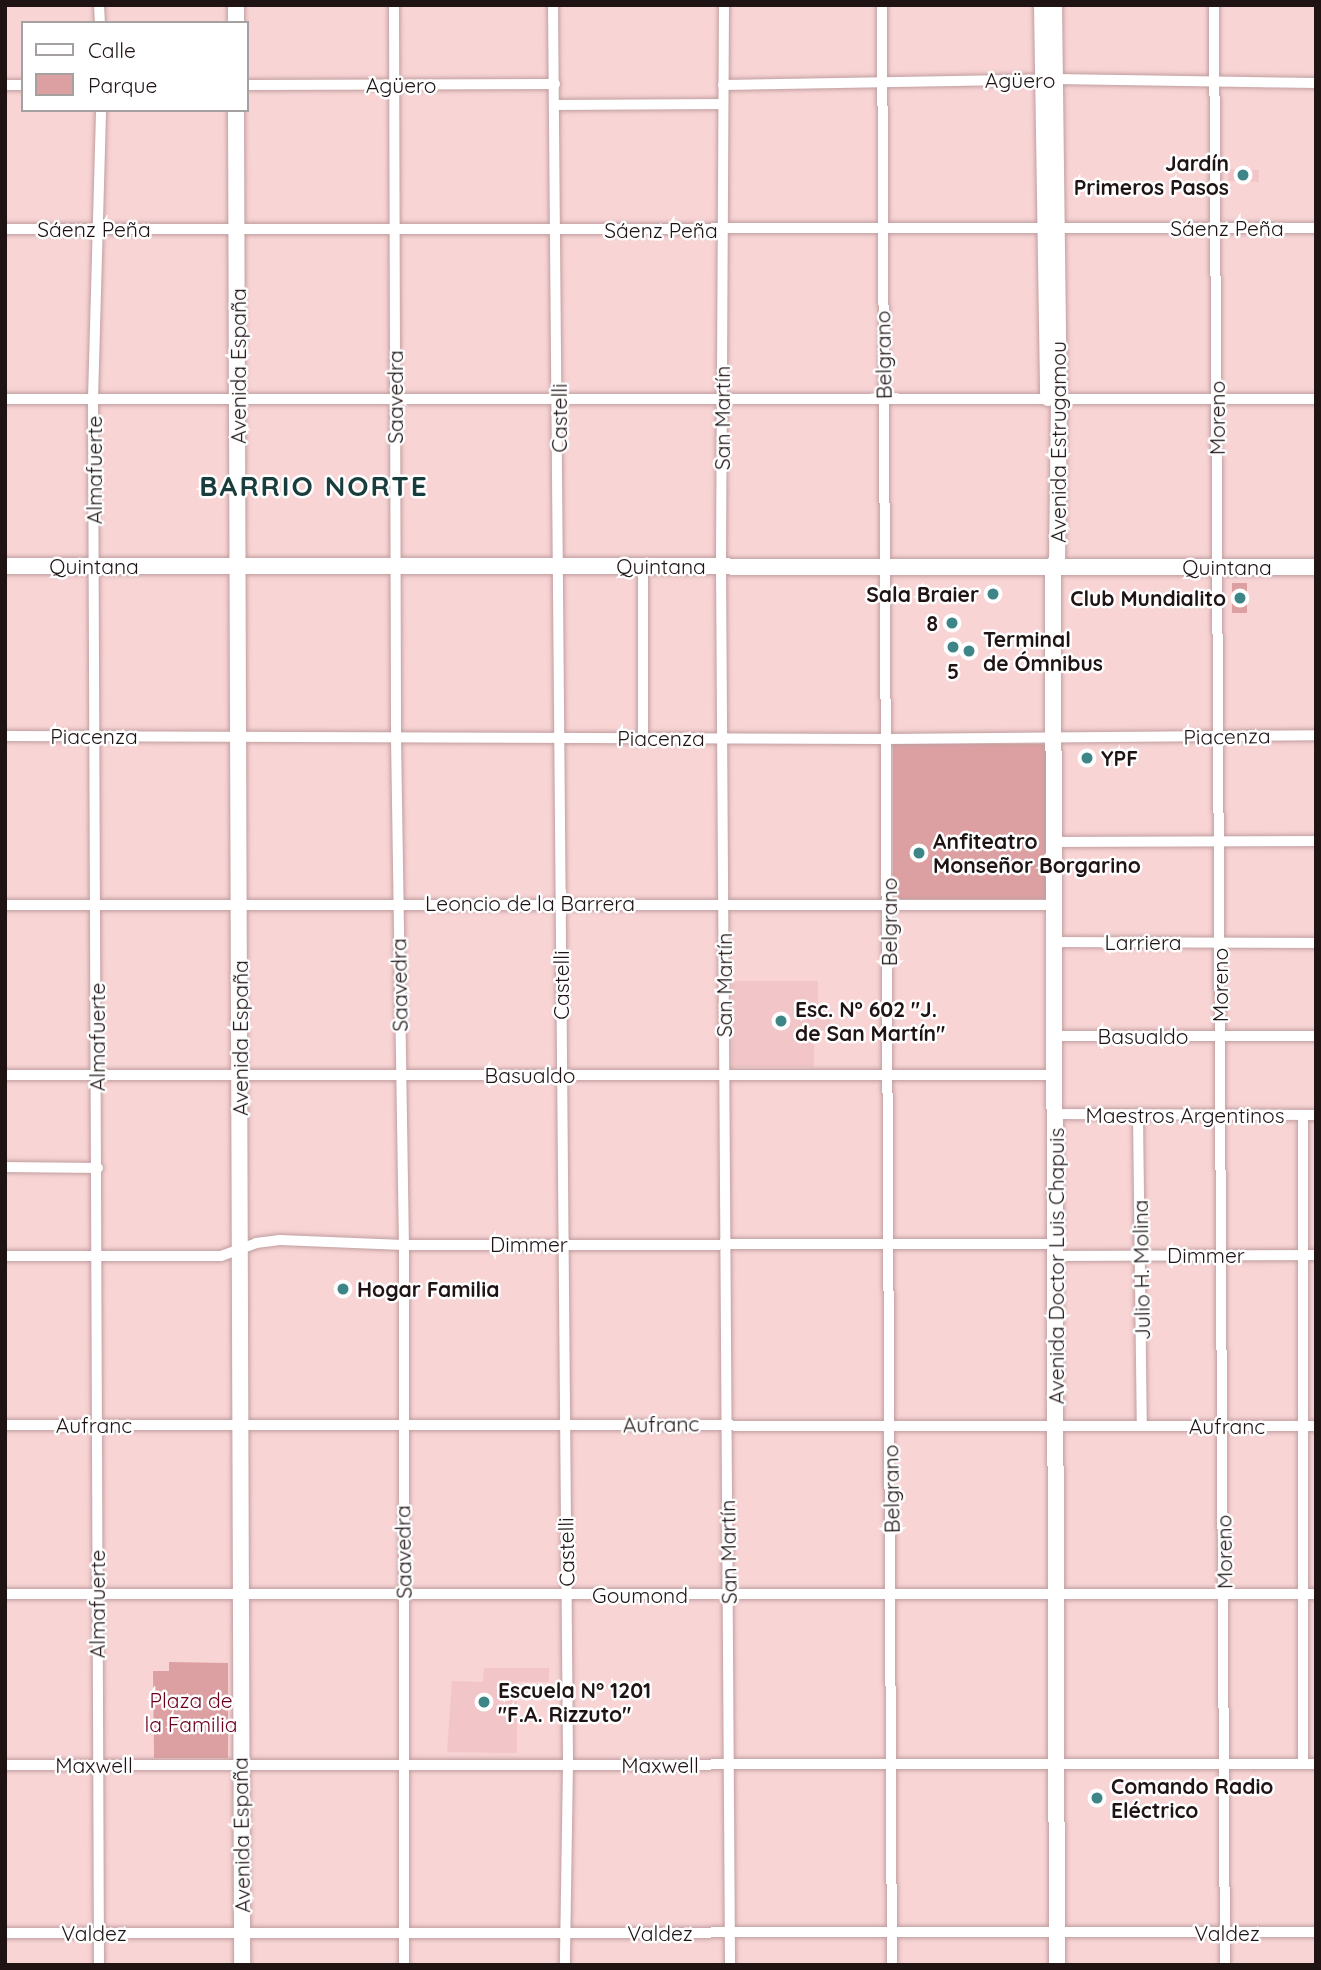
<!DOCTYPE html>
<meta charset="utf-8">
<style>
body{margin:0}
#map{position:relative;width:1321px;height:1970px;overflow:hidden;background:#f8d4d5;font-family:Quicksand,sans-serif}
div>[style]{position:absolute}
.built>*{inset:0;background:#f2c6c8;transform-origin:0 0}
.green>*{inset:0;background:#dda0a2;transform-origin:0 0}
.roads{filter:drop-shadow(0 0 2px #c09e9f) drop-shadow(0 0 2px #c09e9f)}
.street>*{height:10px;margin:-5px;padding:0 5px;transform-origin:5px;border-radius:5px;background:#fff}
.secondary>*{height:16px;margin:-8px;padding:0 8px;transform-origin:8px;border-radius:8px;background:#fff}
.dots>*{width:19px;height:19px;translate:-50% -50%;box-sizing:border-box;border:4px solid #fff;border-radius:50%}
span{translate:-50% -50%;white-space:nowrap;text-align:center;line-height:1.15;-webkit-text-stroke:5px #fff;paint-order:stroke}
.street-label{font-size:21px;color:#1f1314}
.poi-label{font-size:21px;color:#1f1314;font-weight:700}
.right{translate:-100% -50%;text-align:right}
.left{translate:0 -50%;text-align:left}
.park-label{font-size:21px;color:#6b001d}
.district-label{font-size:28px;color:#193c3c;font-weight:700;letter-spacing:2px}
.frame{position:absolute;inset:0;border:7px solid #1f1314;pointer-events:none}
.legend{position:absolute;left:21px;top:21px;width:228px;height:91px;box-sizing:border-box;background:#fff;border:2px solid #a5a1a1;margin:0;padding:9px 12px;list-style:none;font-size:21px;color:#1f1314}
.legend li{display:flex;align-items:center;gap:14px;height:35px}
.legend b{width:35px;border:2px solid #a5a1a1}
</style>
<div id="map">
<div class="built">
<i style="left:1228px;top:169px;width:31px;height:12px;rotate:2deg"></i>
<i style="clip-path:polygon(732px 981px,818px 981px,818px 1010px,830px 1011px,831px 1032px,814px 1032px,814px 1067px,732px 1067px)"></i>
<i style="clip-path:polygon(484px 1668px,549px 1668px,549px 1682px,517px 1682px,517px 1753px,447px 1752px,452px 1681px,483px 1682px)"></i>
</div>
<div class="green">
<i style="left:1232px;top:583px;width:15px;height:30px"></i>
<i style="left:1047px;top:744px;width:155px;height:154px;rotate:90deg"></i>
<i style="clip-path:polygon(169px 1662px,228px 1663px,228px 1758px,154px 1758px,153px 1671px,169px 1671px)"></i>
</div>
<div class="roads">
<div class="street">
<i style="left:99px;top:5px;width:18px;rotate:87deg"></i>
<i style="left:394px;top:5px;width:733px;rotate:89.84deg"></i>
<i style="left:396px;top:738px;width:507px;rotate:89.1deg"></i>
<i style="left:404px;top:1245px;width:720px;rotate:90deg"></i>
<i style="left:553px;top:5px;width:1759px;rotate:89.51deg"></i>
<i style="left:568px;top:1764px;width:201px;rotate:90.9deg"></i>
<i style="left:724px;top:5px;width:561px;rotate:90.31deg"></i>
<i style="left:721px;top:566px;width:1399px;rotate:89.63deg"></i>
<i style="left:882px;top:5px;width:1960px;rotate:89.71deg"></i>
<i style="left:1214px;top:5px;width:1960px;rotate:89.68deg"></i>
<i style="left:5px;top:85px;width:18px"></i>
<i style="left:247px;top:85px;width:308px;rotate:-0.2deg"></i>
<i style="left:723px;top:85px;width:332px;rotate:-1deg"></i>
<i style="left:1055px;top:79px;width:261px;rotate:0.9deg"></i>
<i style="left:556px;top:105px;width:167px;rotate:-0.3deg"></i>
<i style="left:5px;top:229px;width:1311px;rotate:-0.04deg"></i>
<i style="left:5px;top:399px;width:1311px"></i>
<i style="left:643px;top:566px;width:172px;rotate:90deg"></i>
<i style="left:5px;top:736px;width:882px;rotate:0.19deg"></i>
<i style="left:887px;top:739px;width:429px;rotate:-0.5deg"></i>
<i style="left:1054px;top:842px;width:262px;rotate:-0.2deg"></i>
<i style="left:5px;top:905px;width:1049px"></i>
<i style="left:1054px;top:942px;width:262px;rotate:0.2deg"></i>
<i style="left:1055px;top:1036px;width:261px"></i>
<i style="left:5px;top:1075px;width:1050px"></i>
<i style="left:1055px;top:1114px;width:261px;rotate:0.2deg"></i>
<i style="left:1138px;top:1115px;width:310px;rotate:89.3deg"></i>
<i style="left:1303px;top:1115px;width:649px;rotate:90deg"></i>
<i style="left:5px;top:1167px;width:93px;rotate:0.6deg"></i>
<i style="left:5px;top:1256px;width:216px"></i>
<i style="left:221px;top:1256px;width:37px;rotate:-20deg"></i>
<i style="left:256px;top:1243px;width:24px;rotate:-7deg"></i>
<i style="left:280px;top:1240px;width:124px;rotate:2.3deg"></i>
<i style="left:404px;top:1245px;width:651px;rotate:-0.09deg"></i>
<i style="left:1055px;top:1256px;width:261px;rotate:-0.2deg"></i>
<i style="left:5px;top:1425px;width:1311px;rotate:0.04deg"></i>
<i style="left:5px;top:1594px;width:1311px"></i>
<i style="left:5px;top:1765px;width:1311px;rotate:-0.04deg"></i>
<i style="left:5px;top:1933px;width:1311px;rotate:-0.04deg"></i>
<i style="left:99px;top:1965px;width:1566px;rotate:-90.22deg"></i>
<i style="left:93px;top:399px;width:289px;rotate:-88.4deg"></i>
</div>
<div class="secondary">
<i style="left:236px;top:5px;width:18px;rotate:90deg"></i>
<i style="left:1042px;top:5px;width:393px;rotate:89.1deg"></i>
<i style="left:1054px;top:5px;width:395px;rotate:89.3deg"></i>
<i style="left:1059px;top:400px;width:159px;rotate:90.7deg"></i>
<i style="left:1057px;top:559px;width:9px;rotate:117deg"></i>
<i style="left:1053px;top:567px;width:1398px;rotate:89.84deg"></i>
<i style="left:236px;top:110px;width:1855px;rotate:89.81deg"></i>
<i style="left:5px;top:566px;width:1311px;rotate:0.04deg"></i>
</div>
</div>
<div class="dots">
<i style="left:1243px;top:175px;background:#3d8586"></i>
<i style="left:993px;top:594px;background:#3d8586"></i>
<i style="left:1240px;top:598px;background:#3d8586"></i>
<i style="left:952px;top:623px;background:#3d8586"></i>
<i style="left:953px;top:647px;background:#3d8586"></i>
<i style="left:969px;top:651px;background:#3d8586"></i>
<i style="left:1087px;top:758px;background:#3d8586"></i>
<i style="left:919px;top:853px;background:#3d8586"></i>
<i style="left:781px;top:1021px;background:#3d8586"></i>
<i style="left:343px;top:1289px;background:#3d8586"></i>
<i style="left:484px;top:1702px;background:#3d8586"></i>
<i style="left:1097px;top:1798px;background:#3d8586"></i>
</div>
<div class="street-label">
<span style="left:1020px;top:80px">Agüero</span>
<span style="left:401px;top:85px">Agüero</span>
<span style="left:1227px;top:228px">Sáenz Peña</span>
<span style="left:94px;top:229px">Sáenz Peña</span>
<span style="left:661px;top:230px">Sáenz Peña</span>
<span style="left:883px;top:355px;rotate:-91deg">Belgrano</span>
<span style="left:238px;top:366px;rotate:-90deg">Avenida España</span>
<span style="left:395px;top:397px;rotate:-90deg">Saavedra</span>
<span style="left:559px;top:418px;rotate:-90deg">Castelli</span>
<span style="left:722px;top:418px;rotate:-90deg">San Martín</span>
<span style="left:1217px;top:418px;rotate:-90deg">Moreno</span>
<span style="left:1058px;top:442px;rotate:-90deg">Avenida Estrugamou</span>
<span style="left:94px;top:470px;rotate:-90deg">Almafuerte</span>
<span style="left:94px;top:566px">Quintana</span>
<span style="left:661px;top:566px">Quintana</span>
<span style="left:1227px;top:567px">Quintana</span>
<span style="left:94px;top:736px">Piacenza</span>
<span style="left:1227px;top:736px;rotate:-1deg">Piacenza</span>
<span style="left:661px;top:738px">Piacenza</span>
<span style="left:530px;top:903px">Leoncio de la Barrera</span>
<span style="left:889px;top:922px;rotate:-90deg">Belgrano</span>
<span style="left:1143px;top:942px">Larriera</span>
<span style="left:399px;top:985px;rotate:-91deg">Saavedra</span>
<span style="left:561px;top:985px;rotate:-90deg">Castelli</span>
<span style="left:724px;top:985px;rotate:-90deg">San Martín</span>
<span style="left:1220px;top:985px;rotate:-90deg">Moreno</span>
<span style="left:1143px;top:1036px">Basualdo</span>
<span style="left:97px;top:1037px;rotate:-90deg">Almafuerte</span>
<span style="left:240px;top:1038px;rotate:-90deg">Avenida España</span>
<span style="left:530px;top:1075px">Basualdo</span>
<span style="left:1185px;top:1115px">Maestros Argentinos</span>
<span style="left:529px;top:1244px">Dimmer</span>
<span style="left:1206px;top:1255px">Dimmer</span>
<span style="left:1056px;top:1266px;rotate:-90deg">Avenida Doctor Luis Chapuis</span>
<span style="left:1141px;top:1270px;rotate:-91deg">Julio H. Molina</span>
<span style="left:661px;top:1424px;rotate:-1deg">Aufranc</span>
<span style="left:94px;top:1425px">Aufranc</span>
<span style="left:1227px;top:1426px">Aufranc</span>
<span style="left:891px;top:1489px;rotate:-91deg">Belgrano</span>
<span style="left:403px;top:1552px;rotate:-91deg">Saavedra</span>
<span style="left:566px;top:1552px;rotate:-91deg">Castelli</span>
<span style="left:728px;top:1552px;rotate:-91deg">San Martín</span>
<span style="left:1224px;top:1552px;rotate:-91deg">Moreno</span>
<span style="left:640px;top:1595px">Goumond</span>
<span style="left:97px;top:1604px;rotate:-90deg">Almafuerte</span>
<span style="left:94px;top:1765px">Maxwell</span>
<span style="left:660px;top:1765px">Maxwell</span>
<span style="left:241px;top:1835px;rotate:-91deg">Avenida España</span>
<span style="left:94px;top:1933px">Valdez</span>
<span style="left:660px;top:1933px">Valdez</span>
<span style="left:1227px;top:1933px">Valdez</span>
</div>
<div class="poi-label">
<span class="right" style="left:1229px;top:175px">Jardín<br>Primeros Pasos</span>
<span class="right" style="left:979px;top:594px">Sala Braier</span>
<span class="right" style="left:1226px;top:598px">Club Mundialito</span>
<span class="right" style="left:938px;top:623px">8</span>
<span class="left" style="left:983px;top:651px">Terminal<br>de Ómnibus</span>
<span style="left:953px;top:671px">5</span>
<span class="left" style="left:1101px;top:758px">YPF</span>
<span class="left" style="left:933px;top:853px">Anfiteatro<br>Monseñor Borgarino</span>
<span class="left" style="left:795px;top:1021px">Esc. N° 602 "J.<br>de San Martín"</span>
<span class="left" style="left:357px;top:1289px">Hogar Familia</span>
<span class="left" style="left:498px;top:1702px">Escuela N° 1201<br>"F.A. Rizzuto"</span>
<span class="left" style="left:1111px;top:1798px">Comando Radio<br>Eléctrico</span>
</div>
<div class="park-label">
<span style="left:191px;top:1712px">Plaza de<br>la Familia</span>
</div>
<div class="district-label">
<span style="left:314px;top:486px">BARRIO NORTE</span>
</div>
<div class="frame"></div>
<ul class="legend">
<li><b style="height:9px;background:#fff"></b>Calle</li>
<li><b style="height:19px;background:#dda0a2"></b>Parque</li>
</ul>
</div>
